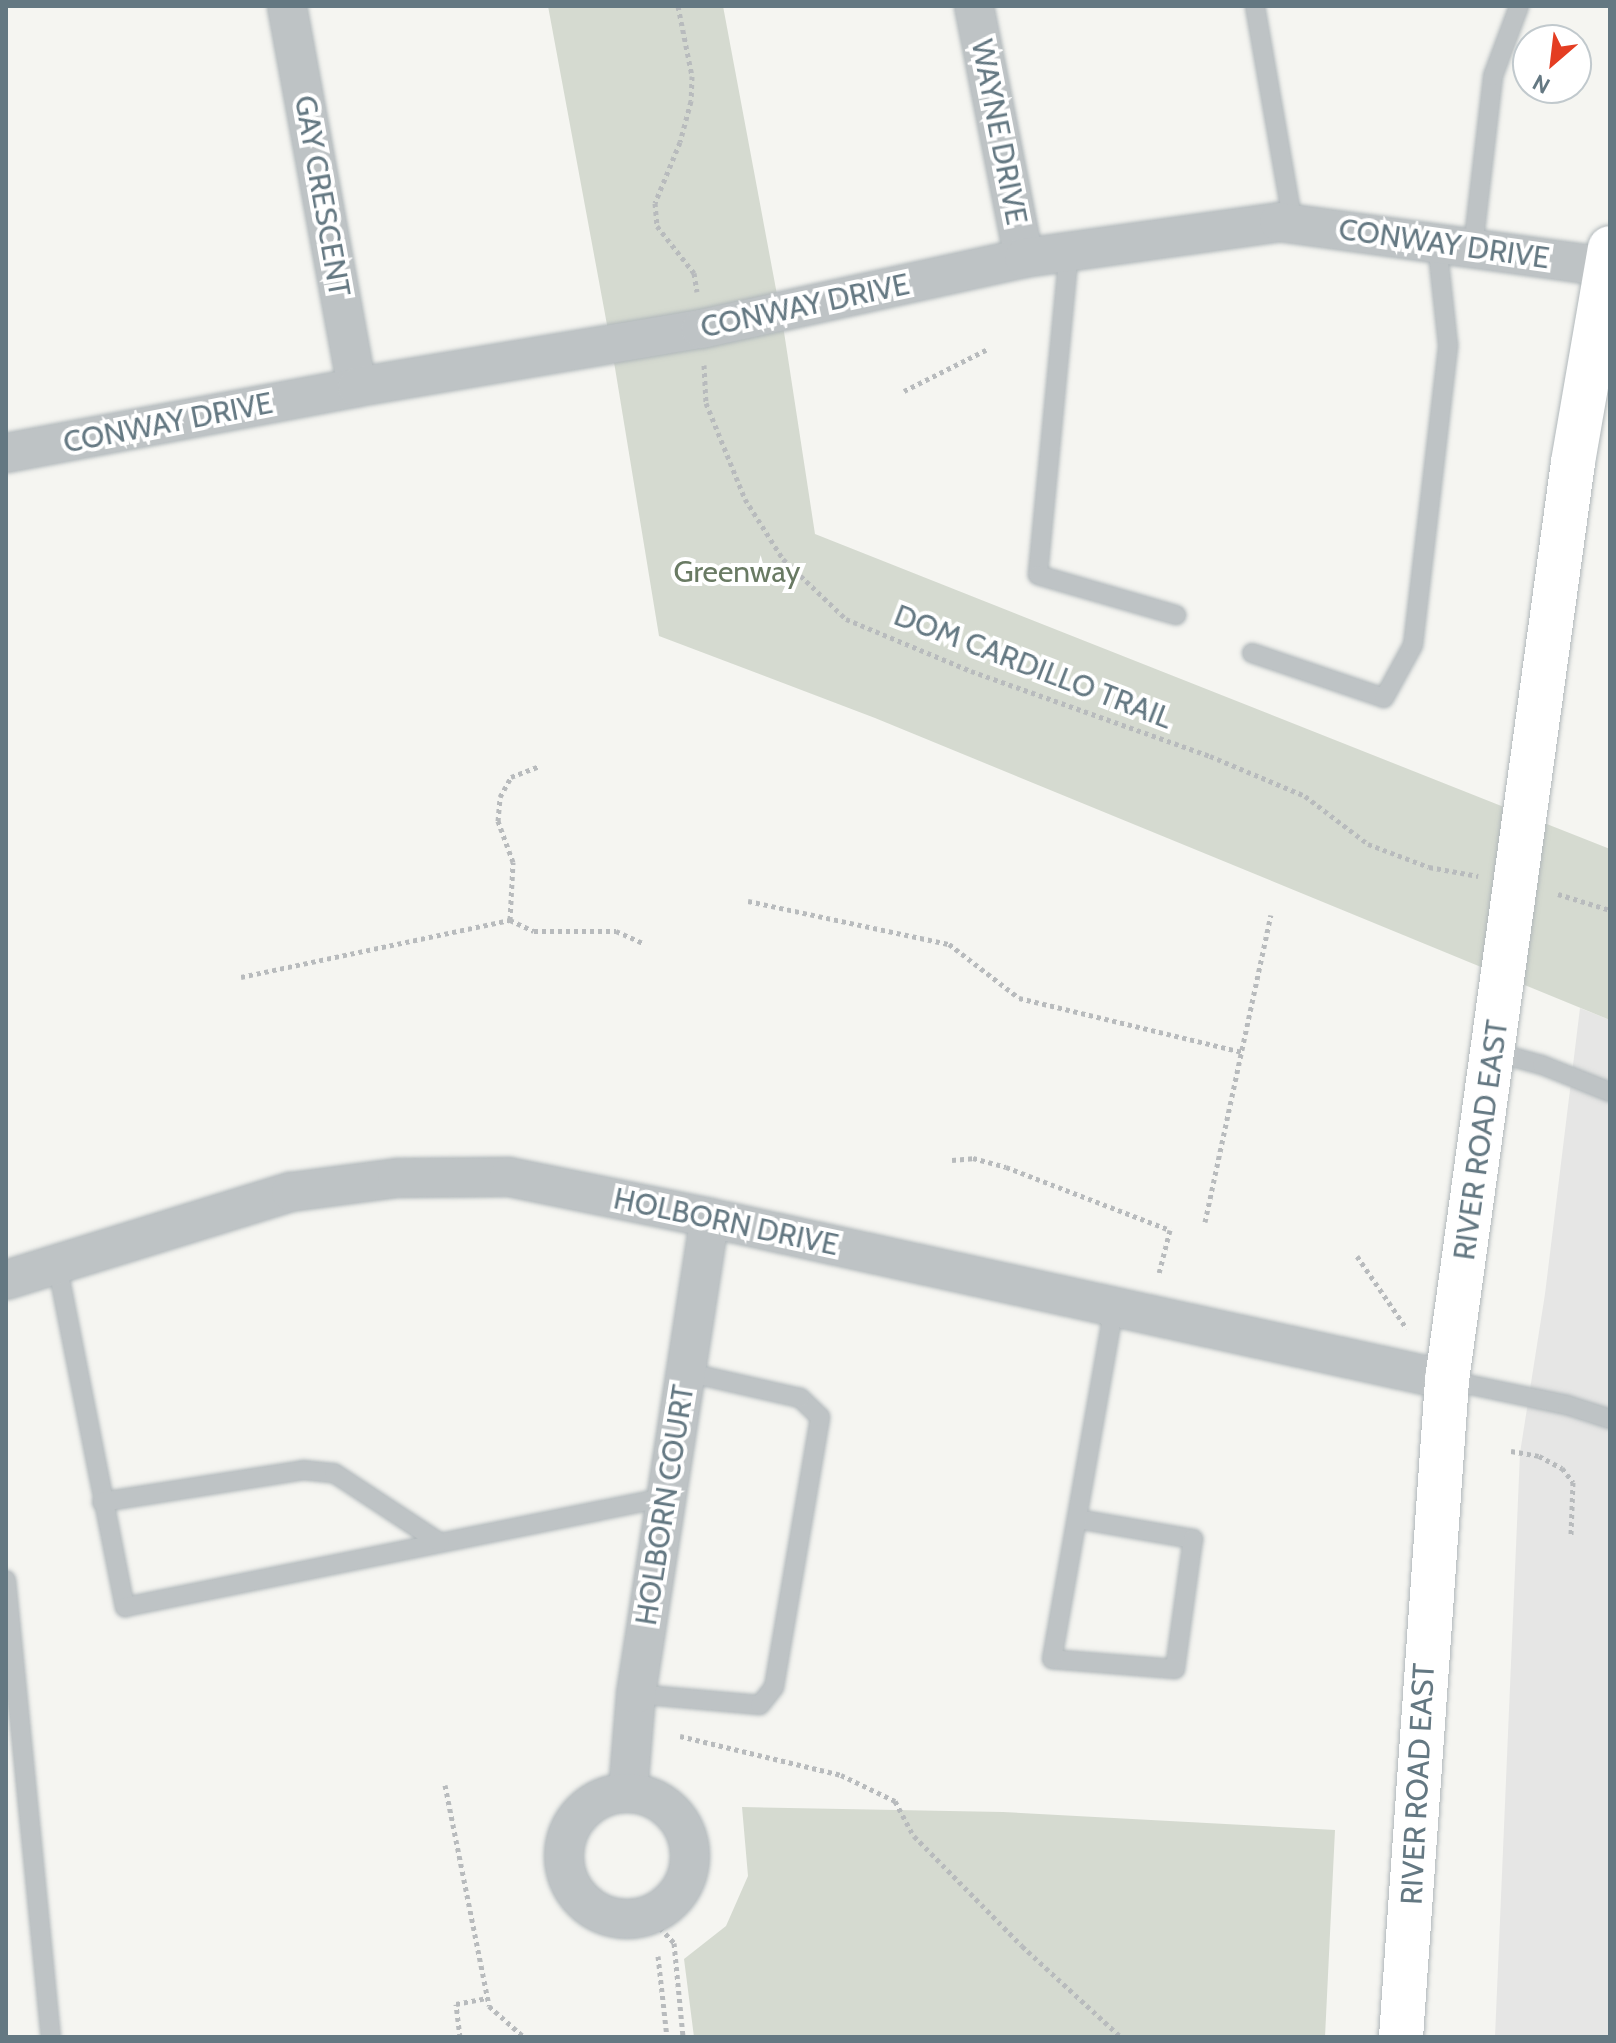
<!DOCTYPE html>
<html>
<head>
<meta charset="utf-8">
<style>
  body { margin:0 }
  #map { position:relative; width:1616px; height:2043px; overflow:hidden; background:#f5f5f1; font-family:Cabin,sans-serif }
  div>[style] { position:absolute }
  .built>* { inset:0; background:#e6e6e5 }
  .green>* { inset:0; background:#d5dad0 }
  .path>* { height:5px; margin-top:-2.5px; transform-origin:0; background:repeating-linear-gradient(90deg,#b8bbbd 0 4px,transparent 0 8px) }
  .roads { filter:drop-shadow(0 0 2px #b0b7ba) drop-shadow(0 0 2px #b0b7ba) }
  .lane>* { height:18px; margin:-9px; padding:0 9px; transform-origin:9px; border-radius:9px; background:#bec3c5 }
  .street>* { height:38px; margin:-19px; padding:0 19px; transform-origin:19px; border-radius:19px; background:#bec3c5 }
  .street>.ring { margin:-19px; padding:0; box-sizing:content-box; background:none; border:38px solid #bec3c5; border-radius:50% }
  .secondary>* { height:44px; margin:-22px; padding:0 22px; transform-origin:22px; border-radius:22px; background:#fff }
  span { translate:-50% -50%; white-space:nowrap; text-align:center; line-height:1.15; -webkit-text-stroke:8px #fff; paint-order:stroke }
  .street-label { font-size:30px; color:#647882 }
  .park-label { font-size:30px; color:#697a63 }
  .frame { position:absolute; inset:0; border:8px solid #647882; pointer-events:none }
  .north { position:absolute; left:1512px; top:24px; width:80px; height:80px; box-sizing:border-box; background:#fff; border:2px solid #c1c9cd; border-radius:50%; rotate:208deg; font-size:22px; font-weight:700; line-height:32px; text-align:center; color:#647882 }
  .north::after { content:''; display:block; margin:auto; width:28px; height:36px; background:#e43d22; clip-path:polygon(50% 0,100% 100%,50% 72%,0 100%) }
</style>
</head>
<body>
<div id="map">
  <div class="built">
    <div style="clip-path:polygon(1580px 1008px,1610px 1020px,1610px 2037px,1495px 2037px,1520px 1453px,1545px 1294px)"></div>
  </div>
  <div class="green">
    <div style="clip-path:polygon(548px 6px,723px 6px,784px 332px,815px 534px,1610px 849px,1610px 1020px,875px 718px,659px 636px,615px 368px)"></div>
    <div style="clip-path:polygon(742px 1807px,1003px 1812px,1335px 1830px,1325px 2037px,694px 2037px,684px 1959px,726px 1926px,748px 1876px)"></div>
  </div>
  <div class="path">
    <div style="left:678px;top:6px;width:71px;rotate:78.7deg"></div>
    <div style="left:692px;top:76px;width:25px;rotate:92deg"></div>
    <div style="left:691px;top:101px;width:42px;rotate:105deg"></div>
    <div style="left:680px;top:142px;width:66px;rotate:112.3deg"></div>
    <div style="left:655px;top:203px;width:23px;rotate:85deg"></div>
    <div style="left:657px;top:226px;width:60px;rotate:51.8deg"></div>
    <div style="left:694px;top:273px;width:19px;rotate:81deg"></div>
    <div style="left:704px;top:365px;width:38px;rotate:87deg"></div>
    <div style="left:706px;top:403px;width:104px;rotate:67.9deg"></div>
    <div style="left:745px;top:499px;width:71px;rotate:57.7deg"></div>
    <div style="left:783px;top:559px;width:87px;rotate:43.6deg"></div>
    <div style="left:846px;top:619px;width:135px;rotate:22.6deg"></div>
    <div style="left:971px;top:671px;width:254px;rotate:19.6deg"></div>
    <div style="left:1210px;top:756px;width:103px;rotate:22.8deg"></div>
    <div style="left:1305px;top:796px;width:79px;rotate:37.3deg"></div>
    <div style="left:1368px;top:844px;width:65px;rotate:20.7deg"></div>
    <div style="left:1429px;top:867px;width:50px;rotate:10.4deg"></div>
    <div style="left:904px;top:391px;width:92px;rotate:-26.6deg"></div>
    <div style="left:1558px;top:894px;width:54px;rotate:17.1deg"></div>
    <div style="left:748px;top:901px;width:206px;rotate:12.1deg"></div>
    <div style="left:949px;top:944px;width:88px;rotate:37.6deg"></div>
    <div style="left:1019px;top:998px;width:229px;rotate:13.6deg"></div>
    <div style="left:510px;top:920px;width:58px;rotate:-87deg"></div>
    <div style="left:513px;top:862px;width:44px;rotate:-110.1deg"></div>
    <div style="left:498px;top:821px;width:24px;rotate:-85deg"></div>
    <div style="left:500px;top:797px;width:23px;rotate:-61deg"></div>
    <div style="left:511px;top:777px;width:31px;rotate:-21deg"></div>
    <div style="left:241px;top:977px;width:275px;rotate:-12deg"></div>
    <div style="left:510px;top:920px;width:26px;rotate:25deg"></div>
    <div style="left:534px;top:931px;width:82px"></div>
    <div style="left:616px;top:931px;width:30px;rotate:24deg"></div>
    <div style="left:952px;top:1160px;width:21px;rotate:-5deg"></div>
    <div style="left:973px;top:1158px;width:34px;rotate:15deg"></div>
    <div style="left:1006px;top:1167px;width:176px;rotate:21deg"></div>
    <div style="left:1170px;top:1230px;width:44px;rotate:104.3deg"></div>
    <div style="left:1205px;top:1222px;width:314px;rotate:-77.9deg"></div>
    <div style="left:1357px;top:1256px;width:88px;rotate:55.6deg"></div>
    <div style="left:1511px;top:1451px;width:28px;rotate:10deg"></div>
    <div style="left:1539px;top:1456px;width:26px;rotate:28deg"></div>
    <div style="left:1562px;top:1468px;width:18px;rotate:52deg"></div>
    <div style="left:1573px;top:1482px;width:53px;rotate:92.2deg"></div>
    <div style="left:680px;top:1736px;width:166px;rotate:13.6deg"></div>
    <div style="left:841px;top:1775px;width:60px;rotate:25.7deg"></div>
    <div style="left:895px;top:1801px;width:40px;rotate:62deg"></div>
    <div style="left:914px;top:1836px;width:154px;rotate:45.5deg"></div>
    <div style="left:1022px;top:1946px;width:134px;rotate:42.6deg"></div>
    <div style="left:445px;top:1785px;width:225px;rotate:78.7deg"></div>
    <div style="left:489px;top:2006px;width:47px;rotate:41.5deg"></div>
    <div style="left:649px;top:1916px;width:37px;rotate:47deg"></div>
    <div style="left:674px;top:1943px;width:94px;rotate:84.5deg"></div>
    <div style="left:658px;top:1956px;width:81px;rotate:83.7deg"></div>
    <div style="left:460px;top:2037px;width:33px;rotate:-97deg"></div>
    <div style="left:456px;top:2004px;width:32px;rotate:-11deg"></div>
  </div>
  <div class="roads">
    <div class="lane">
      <div style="left:1255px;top:6px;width:221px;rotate:80.1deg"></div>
      <div style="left:1473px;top:247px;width:172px;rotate:-83.3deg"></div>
      <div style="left:1493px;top:76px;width:75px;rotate:-69.6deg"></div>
      <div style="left:1069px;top:251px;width:325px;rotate:95.5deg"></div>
      <div style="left:1038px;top:575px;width:144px;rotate:16.2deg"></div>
      <div style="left:1252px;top:653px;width:139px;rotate:18.8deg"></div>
      <div style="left:1384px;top:698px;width:60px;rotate:-61.3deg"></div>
      <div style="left:1413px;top:645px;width:302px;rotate:-83.3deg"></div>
      <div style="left:1448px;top:345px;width:103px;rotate:-96.2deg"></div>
      <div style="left:1494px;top:1052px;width:50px;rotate:15.2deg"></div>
      <div style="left:1542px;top:1065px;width:73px;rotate:21.7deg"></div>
      <div style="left:57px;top:1264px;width:350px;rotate:78.8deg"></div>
      <div style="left:125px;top:1607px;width:553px;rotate:-11.47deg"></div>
      <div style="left:1447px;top:1380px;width:123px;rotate:11.8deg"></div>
      <div style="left:1567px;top:1405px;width:45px;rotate:18deg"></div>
      <div style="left:102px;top:1502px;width:204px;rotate:-9deg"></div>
      <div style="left:303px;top:1470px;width:31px;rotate:6deg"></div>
      <div style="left:334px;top:1473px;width:126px;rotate:33.3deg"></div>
      <div style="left:1077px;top:1519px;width:118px;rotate:9.8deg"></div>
      <div style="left:1193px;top:1539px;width:131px;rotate:97.9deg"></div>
      <div style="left:1175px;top:1669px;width:123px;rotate:-175.4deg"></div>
      <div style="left:1052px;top:1659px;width:357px;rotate:-80deg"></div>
      <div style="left:6px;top:1580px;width:459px;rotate:84.4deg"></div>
      <div style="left:636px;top:1694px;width:124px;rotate:5.1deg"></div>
      <div style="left:760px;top:1705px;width:23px;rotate:-52deg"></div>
      <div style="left:774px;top:1687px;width:274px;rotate:-80.3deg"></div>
      <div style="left:820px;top:1417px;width:28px;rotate:-136deg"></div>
      <div style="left:800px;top:1398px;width:117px;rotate:-167.2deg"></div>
    </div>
    <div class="street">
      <div style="left:287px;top:6px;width:387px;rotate:79.6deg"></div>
      <div style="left:974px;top:6px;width:257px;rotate:78.8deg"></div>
      <div style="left:6px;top:453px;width:357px;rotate:-10.6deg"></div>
      <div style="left:357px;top:387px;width:349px;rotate:-9.6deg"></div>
      <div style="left:701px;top:329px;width:331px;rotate:-12.4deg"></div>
      <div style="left:1024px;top:258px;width:258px;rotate:-8deg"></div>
      <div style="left:1279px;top:222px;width:332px;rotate:7.8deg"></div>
      <div style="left:6px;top:1280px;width:298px;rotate:-17.2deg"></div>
      <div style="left:291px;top:1192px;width:107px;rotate:-7.5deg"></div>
      <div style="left:397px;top:1178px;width:112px;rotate:-0.5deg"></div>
      <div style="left:509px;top:1177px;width:205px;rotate:11.5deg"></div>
      <div style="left:710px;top:1218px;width:755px;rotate:12.4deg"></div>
      <div style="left:628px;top:1792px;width:98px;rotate:-85.3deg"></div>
      <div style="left:636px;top:1694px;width:482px;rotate:-81.2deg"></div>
      <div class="ring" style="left:564px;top:1793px;width:88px;height:88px"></div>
    </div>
    <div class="secondary">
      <div style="left:1401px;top:2037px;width:659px;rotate:-85.99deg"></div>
      <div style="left:1447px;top:1380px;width:927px;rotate:-82.18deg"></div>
      <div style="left:1573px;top:462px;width:217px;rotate:-80.2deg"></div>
    </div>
  </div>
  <div class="street-label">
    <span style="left:999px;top:132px;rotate:79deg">WAYNE DRIVE</span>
    <span style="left:322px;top:196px;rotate:80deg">GAY CRESCENT</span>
    <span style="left:1444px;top:244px;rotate:8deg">CONWAY DRIVE</span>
    <span style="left:805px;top:306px;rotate:-12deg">CONWAY DRIVE</span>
    <span style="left:168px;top:423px;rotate:-11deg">CONWAY DRIVE</span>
    <span style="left:1033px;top:667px;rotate:21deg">DOM CARDILLO TRAIL</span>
    <span style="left:1481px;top:1140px;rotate:-82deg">RIVER ROAD EAST</span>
    <span style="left:726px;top:1222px;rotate:12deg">HOLBORN DRIVE</span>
    <span style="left:665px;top:1505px;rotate:-81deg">HOLBORN COURT</span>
    <span style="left:1418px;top:1784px;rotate:-87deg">RIVER ROAD EAST</span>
  </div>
  <div class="park-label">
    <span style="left:737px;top:572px">Greenway</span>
  </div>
  <div class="frame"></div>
  <div class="north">N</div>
</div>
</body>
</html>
